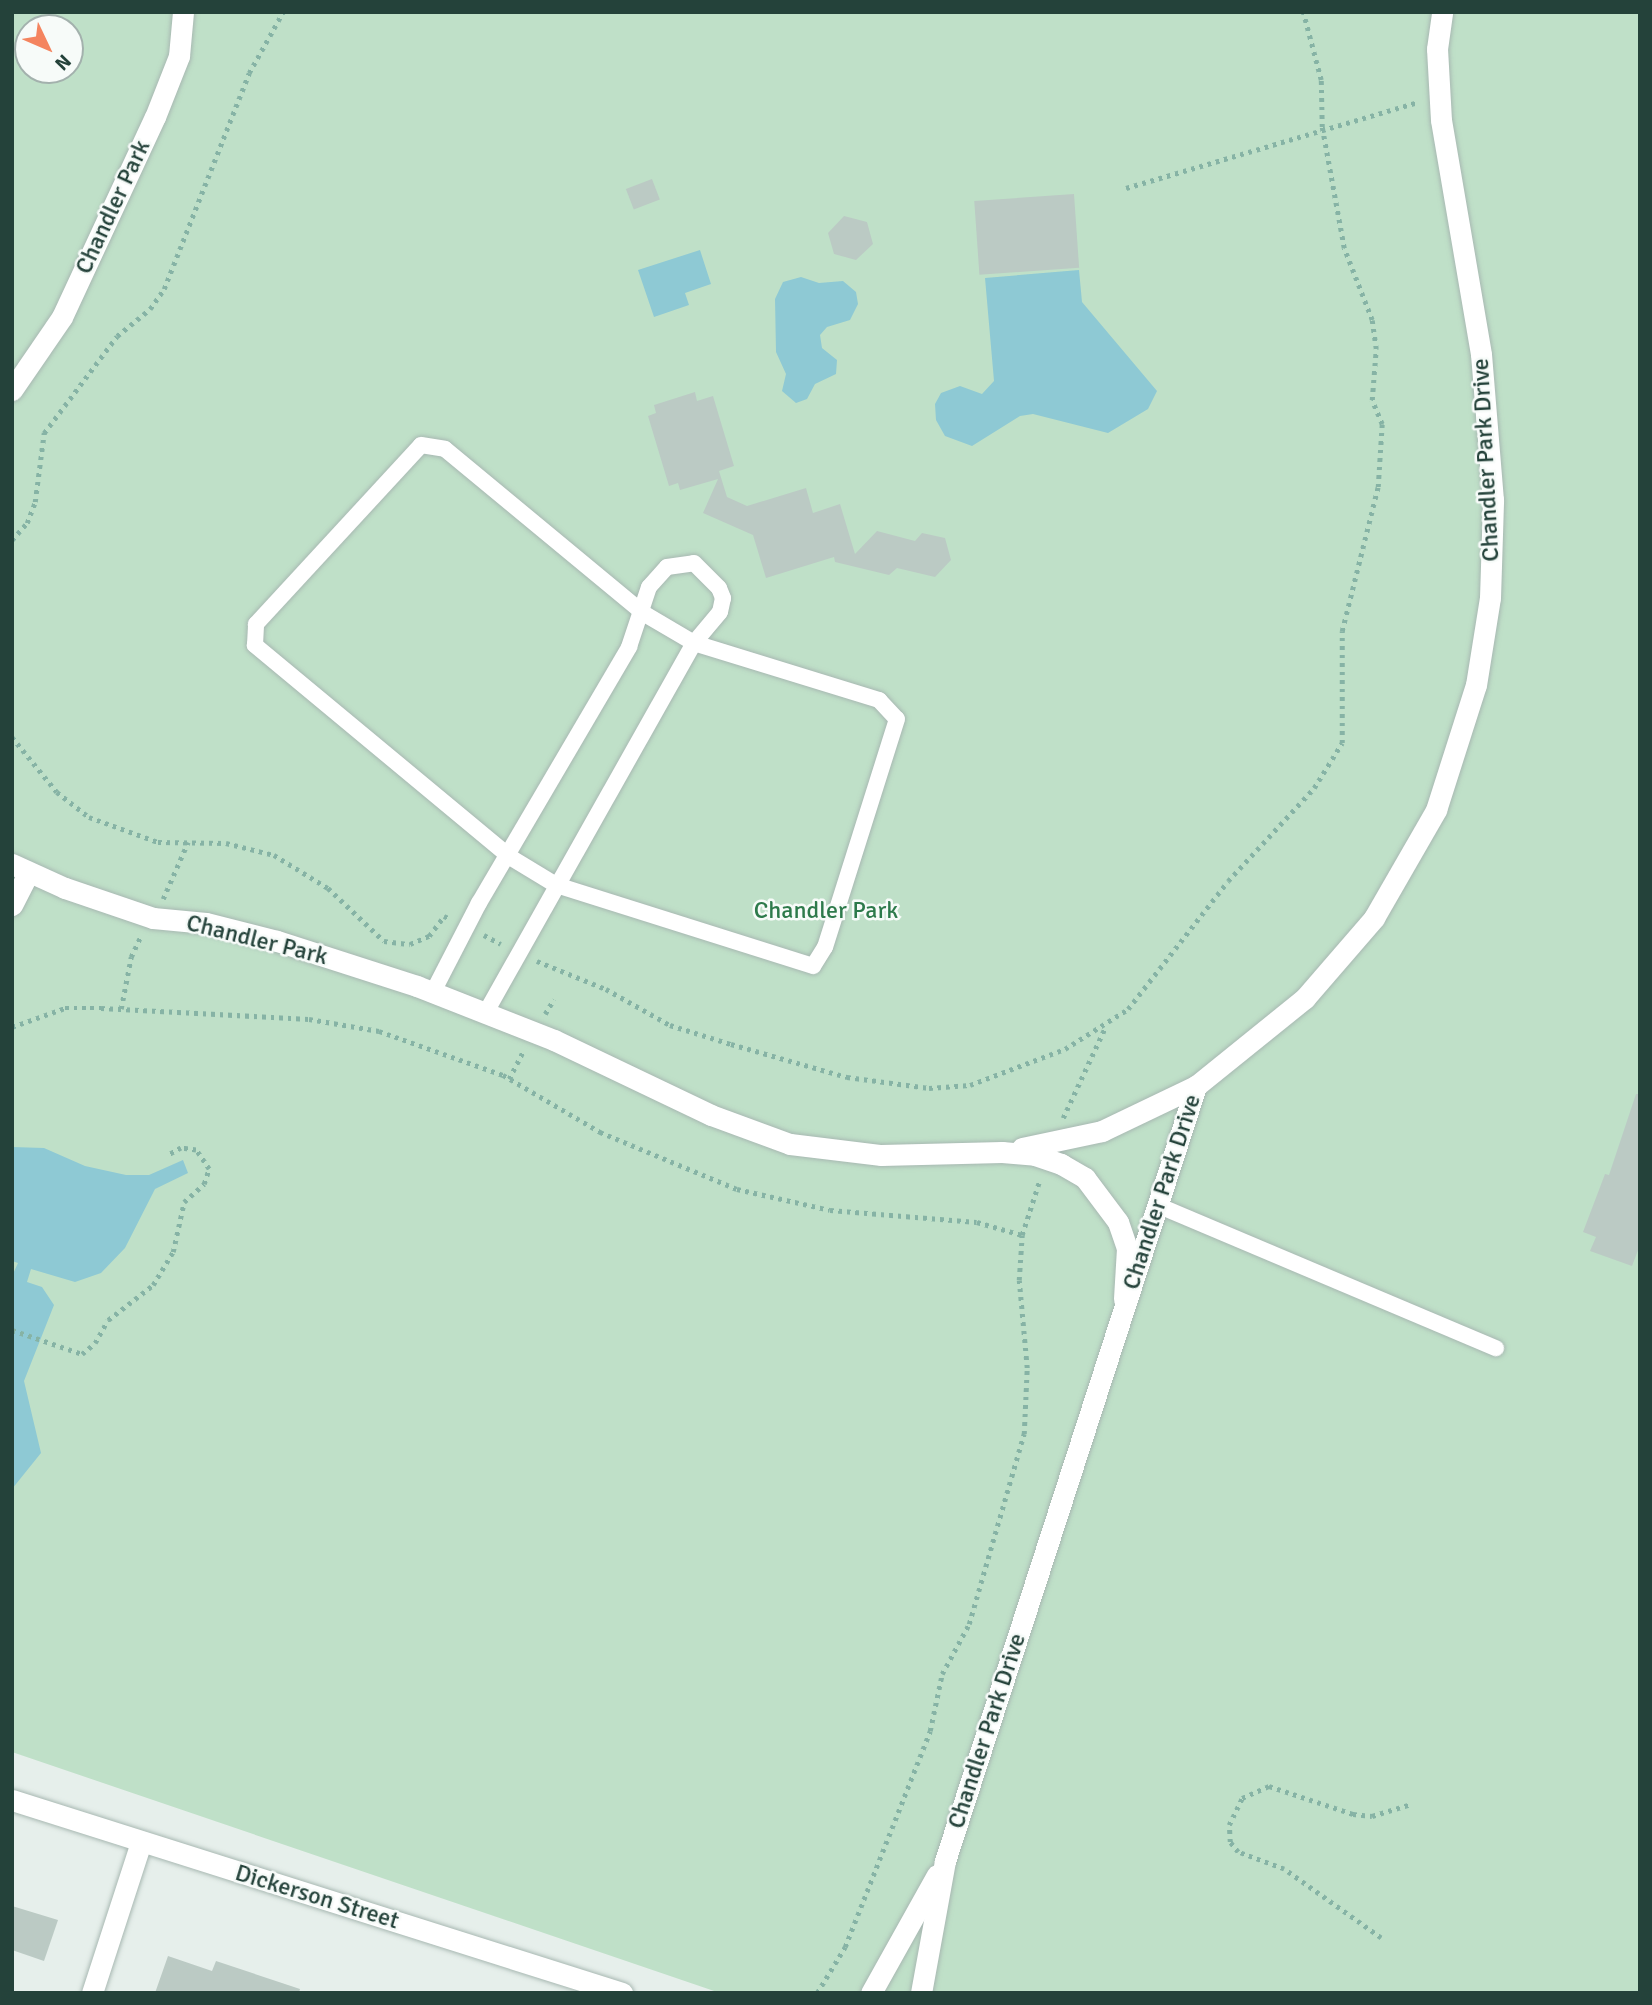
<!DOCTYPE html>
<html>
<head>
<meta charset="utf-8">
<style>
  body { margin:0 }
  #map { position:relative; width:1652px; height:2005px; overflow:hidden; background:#e6efeb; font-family:Signika,sans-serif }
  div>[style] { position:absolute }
  .green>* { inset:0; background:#bfe0c8 }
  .water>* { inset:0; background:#8ec9d4 }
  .building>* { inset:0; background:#bbcac4; transform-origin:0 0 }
  .path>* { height:4.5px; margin-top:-2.25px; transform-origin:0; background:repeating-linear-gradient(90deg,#86b3a5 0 3.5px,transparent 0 8.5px) }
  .roads { filter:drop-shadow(0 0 2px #a8b8b2) drop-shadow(0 0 2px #a8b8b2) }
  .lane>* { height:16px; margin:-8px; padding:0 8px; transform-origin:8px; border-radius:8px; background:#fff }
  .street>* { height:21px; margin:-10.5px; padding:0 10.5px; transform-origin:10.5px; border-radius:10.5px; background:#fff }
  .secondary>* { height:21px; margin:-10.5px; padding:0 10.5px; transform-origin:10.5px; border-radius:10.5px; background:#fff }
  span { translate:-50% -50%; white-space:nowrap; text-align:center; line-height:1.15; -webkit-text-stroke:5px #f7fbf9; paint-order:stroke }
  .street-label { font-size:24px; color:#24423a }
  .park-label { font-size:24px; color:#2d7a4b }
  .frame { position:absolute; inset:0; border:14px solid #24423a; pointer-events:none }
  .north { position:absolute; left:14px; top:14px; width:70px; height:70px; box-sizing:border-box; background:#f7fbf9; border:2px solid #a3b1ad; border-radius:50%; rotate:134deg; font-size:19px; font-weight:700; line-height:28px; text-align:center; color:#24423a }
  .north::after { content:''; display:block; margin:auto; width:24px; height:32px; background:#f4845f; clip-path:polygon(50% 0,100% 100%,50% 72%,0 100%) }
</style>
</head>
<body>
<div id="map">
  <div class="green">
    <div style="clip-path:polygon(evenodd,12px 12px,1640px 12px,1640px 1993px,720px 1993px,12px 1752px,12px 12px,28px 28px,70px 28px,70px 70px,28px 70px,28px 28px)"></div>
  </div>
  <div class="water">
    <div style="clip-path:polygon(700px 250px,711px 284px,685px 293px,689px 305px,654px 317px,638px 270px)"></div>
    <div style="clip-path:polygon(1079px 270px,1082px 302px,1157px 391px,1148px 409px,1108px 433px,1033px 414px,1020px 416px,972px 446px,945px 436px,936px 420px,935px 404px,941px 393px,960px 386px,982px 394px,994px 381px,985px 278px)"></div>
    <div style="clip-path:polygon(801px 277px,819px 283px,843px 281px,856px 292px,858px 304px,850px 320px,827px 327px,820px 335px,822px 348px,837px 360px,836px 374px,815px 384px,807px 399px,796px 403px,782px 391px,786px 374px,776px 352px,775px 299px,783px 282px)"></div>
    <div style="clip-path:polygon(12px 1147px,44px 1148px,85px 1166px,126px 1175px,149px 1175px,183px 1160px,188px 1173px,155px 1189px,125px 1248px,101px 1273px,75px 1282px,31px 1269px,27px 1282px,42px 1287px,54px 1305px,24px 1381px,41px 1453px,12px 1489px,12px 1276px,18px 1263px,12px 1261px)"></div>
  </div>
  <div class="building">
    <div style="left:652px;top:179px;width:22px;height:28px;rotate:69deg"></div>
    <div style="left:1074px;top:194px;width:74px;height:100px;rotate:86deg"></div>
    <div style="clip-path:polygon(844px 216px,867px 222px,873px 244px,856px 260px,834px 254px,828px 233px)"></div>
    <div style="clip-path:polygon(695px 392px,697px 401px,713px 396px,734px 466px,719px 471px,727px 497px,747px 506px,806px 488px,813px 513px,840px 504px,855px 554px,877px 531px,915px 541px,922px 533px,945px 538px,951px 560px,935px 577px,897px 568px,889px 575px,835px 562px,834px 557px,766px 578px,753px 535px,703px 513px,718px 479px,680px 490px,678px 483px,669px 486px,648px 416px,656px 413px,654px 405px)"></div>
    <div style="clip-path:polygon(1636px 1094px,1640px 1094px,1640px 1245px,1632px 1266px,1590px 1251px,1596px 1237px,1583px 1232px,1605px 1174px,1609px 1175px)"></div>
    <div style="clip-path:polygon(12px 1906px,58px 1920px,44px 1961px,12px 1950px)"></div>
    <div style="clip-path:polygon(168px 1956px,212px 1971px,216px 1961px,300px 1989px,299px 1993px,155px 1993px)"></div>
  </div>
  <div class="path">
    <div style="left:1126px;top:188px;width:305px;rotate:-16.4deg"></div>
    <div style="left:12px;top:540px;width:23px;rotate:-49deg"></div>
    <div style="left:27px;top:523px;width:22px;rotate:-69deg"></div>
    <div style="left:35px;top:502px;width:70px;rotate:-82.6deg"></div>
    <div style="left:44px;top:433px;width:121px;rotate:-53deg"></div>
    <div style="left:117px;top:336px;width:43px;rotate:-39.3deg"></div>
    <div style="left:150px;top:309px;width:24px;rotate:-55deg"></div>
    <div style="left:164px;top:289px;width:232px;rotate:-68.5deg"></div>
    <div style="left:249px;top:73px;width:70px;rotate:-60.9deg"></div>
    <div style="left:12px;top:737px;width:71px;rotate:50.7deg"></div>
    <div style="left:57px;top:792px;width:41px;rotate:38deg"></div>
    <div style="left:89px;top:817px;width:73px;rotate:19.9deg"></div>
    <div style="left:158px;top:842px;width:68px;rotate:0.8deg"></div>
    <div style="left:226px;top:843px;width:49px;rotate:14deg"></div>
    <div style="left:274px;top:855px;width:63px;rotate:31.4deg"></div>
    <div style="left:328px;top:888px;width:77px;rotate:43.4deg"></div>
    <div style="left:384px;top:941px;width:26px;rotate:7deg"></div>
    <div style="left:410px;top:944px;width:21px;rotate:-23deg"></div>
    <div style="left:429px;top:936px;width:25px;rotate:-53deg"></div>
    <div style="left:444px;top:916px;width:8px;rotate:23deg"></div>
    <div style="left:163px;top:899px;width:62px;rotate:-66.3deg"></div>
    <div style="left:484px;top:935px;width:19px;rotate:28deg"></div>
    <div style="left:537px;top:961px;width:74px;rotate:22.1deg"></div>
    <div style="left:606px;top:989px;width:73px;rotate:29.4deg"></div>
    <div style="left:670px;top:1025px;width:64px;rotate:17.3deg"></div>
    <div style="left:731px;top:1044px;width:121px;rotate:15.9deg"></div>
    <div style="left:847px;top:1077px;width:83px;rotate:7.6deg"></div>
    <div style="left:929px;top:1088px;width:41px;rotate:-4.2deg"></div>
    <div style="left:970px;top:1085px;width:102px;rotate:-20.8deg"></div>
    <div style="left:1065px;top:1049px;width:75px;rotate:-32.4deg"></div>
    <div style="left:1128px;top:1009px;width:162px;rotate:-52deg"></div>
    <div style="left:1228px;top:881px;width:127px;rotate:-47.2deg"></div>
    <div style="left:1314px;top:788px;width:53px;rotate:-58.1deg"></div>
    <div style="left:1342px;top:743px;width:112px;rotate:-90deg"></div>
    <div style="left:1342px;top:631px;width:148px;rotate:-76deg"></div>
    <div style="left:1378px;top:487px;width:63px;rotate:-86.4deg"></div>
    <div style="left:1382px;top:424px;width:26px;rotate:-113deg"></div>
    <div style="left:1372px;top:400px;width:51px;rotate:-85.5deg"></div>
    <div style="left:1376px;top:349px;width:29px;rotate:-98deg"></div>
    <div style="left:1372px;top:320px;width:77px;rotate:-111.3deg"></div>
    <div style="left:1344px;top:248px;width:123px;rotate:-100.3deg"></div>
    <div style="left:1322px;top:127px;width:47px;rotate:-91.2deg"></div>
    <div style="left:1321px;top:80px;width:70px;rotate:-104.8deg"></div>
    <div style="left:121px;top:1009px;width:53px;rotate:-79.1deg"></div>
    <div style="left:131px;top:957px;width:23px;rotate:-65deg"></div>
    <div style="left:545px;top:1014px;width:17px;rotate:-59deg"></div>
    <div style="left:12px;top:1027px;width:56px;rotate:-19.7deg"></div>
    <div style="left:65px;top:1008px;width:36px"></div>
    <div style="left:101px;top:1008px;width:208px;rotate:3deg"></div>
    <div style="left:309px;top:1019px;width:71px;rotate:9.7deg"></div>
    <div style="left:379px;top:1031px;width:132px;rotate:19.5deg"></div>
    <div style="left:503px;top:1075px;width:113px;rotate:30.4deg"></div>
    <div style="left:600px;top:1132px;width:148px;rotate:22.6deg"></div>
    <div style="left:737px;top:1189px;width:95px;rotate:12.7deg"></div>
    <div style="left:830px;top:1210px;width:147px;rotate:4.7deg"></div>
    <div style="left:977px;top:1222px;width:47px;rotate:16.1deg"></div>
    <div style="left:509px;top:1079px;width:30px;rotate:-63deg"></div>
    <div style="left:1063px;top:1118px;width:99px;rotate:-65deg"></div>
    <div style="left:12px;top:1330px;width:74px;rotate:18.9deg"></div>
    <div style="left:82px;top:1354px;width:17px;rotate:-40deg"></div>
    <div style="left:95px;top:1343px;width:26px;rotate:-61deg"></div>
    <div style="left:108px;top:1320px;width:57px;rotate:-37.9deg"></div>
    <div style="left:153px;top:1285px;width:39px;rotate:-59deg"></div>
    <div style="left:173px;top:1252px;width:51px;rotate:-77.6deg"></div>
    <div style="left:184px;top:1202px;width:27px;rotate:-42deg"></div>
    <div style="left:204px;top:1184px;width:16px;rotate:-72deg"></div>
    <div style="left:209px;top:1169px;width:23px;rotate:-124deg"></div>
    <div style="left:196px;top:1150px;width:15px;rotate:-172deg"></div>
    <div style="left:181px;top:1148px;width:13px;rotate:151deg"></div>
    <div style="left:1381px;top:1938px;width:119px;rotate:-144.6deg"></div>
    <div style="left:1284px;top:1869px;width:49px;rotate:-159.7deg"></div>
    <div style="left:1238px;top:1852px;width:13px;rotate:-129deg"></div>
    <div style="left:1230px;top:1842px;width:17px;rotate:-93deg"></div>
    <div style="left:1229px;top:1825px;width:30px;rotate:-64deg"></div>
    <div style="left:1242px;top:1798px;width:30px;rotate:-24deg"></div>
    <div style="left:1269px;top:1786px;width:89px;rotate:18.4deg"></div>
    <div style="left:1353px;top:1814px;width:19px;rotate:6deg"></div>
    <div style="left:1372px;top:1816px;width:38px;rotate:-17deg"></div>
    <div style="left:817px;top:1993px;width:54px;rotate:-58.7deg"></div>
    <div style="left:845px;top:1947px;width:232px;rotate:-68.5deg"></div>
    <div style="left:930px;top:1731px;width:58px;rotate:-78.1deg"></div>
    <div style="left:942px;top:1674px;width:57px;rotate:-61.6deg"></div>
    <div style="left:969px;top:1624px;width:198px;rotate:-73.9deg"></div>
    <div style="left:1024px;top:1434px;width:66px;rotate:-87.4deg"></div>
    <div style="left:1027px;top:1368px;width:88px;rotate:-95.2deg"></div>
    <div style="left:1019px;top:1280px;width:45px;rotate:-86.2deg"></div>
    <div style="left:1022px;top:1235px;width:59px;rotate:-72.2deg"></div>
  </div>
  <div class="roads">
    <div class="lane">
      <div style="left:421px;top:445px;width:24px;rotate:9deg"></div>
      <div style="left:445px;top:449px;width:257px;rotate:39.6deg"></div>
      <div style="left:643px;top:613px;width:59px;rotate:30.5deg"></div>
      <div style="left:694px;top:643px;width:194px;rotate:17.1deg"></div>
      <div style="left:879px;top:700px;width:26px;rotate:47deg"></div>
      <div style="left:897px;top:719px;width:239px;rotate:107.5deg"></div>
      <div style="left:825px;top:947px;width:22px;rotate:122deg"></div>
      <div style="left:813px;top:966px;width:269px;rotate:-162.5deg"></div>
      <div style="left:556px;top:885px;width:54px;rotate:-148.7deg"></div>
      <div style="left:510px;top:857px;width:332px;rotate:-140.3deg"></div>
      <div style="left:255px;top:645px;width:21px;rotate:-87deg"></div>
      <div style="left:256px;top:624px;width:243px;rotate:-47.3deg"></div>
      <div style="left:433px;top:992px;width:100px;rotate:-62.7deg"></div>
      <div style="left:479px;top:903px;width:297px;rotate:-59.6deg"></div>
      <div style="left:629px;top:647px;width:63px;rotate:-71.6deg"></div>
      <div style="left:649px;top:587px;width:27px;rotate:-48deg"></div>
      <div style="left:667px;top:567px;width:27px;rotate:-8deg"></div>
      <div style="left:694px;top:563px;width:35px;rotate:45deg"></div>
      <div style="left:719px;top:588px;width:11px;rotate:68deg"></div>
      <div style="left:723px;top:598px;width:14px;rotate:102deg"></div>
      <div style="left:720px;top:612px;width:40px;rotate:130deg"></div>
      <div style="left:694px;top:643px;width:424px;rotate:119.4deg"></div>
      <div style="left:1157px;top:1205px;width:368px;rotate:22.9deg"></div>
    </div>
    <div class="street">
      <div style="left:12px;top:390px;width:88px;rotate:-55.6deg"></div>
      <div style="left:62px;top:317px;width:221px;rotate:-65.1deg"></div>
      <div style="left:155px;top:117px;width:66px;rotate:-68.5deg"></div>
      <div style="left:179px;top:56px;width:44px;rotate:-84.8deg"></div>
      <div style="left:12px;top:864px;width:58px;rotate:24.4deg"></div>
      <div style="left:65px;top:888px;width:93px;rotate:18.8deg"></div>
      <div style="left:153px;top:918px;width:53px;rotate:5.4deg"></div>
      <div style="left:206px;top:923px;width:73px;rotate:14.2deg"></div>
      <div style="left:277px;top:941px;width:147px;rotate:17.8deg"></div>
      <div style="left:417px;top:986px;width:147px;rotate:21.5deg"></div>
      <div style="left:554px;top:1040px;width:174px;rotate:25.5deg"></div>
      <div style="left:711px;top:1115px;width:84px;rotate:20.2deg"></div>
      <div style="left:790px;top:1144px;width:92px;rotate:6.9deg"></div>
      <div style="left:881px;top:1155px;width:121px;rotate:-1.4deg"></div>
      <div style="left:1002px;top:1152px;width:33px;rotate:5deg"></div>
      <div style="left:1035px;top:1155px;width:28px;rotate:19deg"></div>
      <div style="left:1061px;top:1164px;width:28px;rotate:30deg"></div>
      <div style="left:1085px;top:1178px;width:55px;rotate:53.1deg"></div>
      <div style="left:1118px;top:1222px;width:28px;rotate:71deg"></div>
      <div style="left:1127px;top:1248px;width:51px;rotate:93.4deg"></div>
      <div style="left:12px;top:905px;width:36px;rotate:-63deg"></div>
      <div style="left:1022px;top:1148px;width:82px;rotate:-12deg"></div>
      <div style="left:1102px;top:1131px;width:104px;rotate:-25.6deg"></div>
      <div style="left:92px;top:1993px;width:159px;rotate:-72deg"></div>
    </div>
    <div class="secondary">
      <div style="left:12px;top:1800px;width:640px;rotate:17.56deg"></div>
      <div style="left:871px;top:1993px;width:135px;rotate:-60.8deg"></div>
      <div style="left:921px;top:1993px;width:134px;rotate:-79.7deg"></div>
      <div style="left:945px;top:1861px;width:815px;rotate:-72.05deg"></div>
      <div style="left:1196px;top:1086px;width:140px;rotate:-38.9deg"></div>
      <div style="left:1305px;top:998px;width:106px;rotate:-49.2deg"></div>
      <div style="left:1374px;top:918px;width:125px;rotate:-60.1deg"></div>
      <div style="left:1436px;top:810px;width:131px;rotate:-72.3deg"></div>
      <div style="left:1476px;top:685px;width:88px;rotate:-80.9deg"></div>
      <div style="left:1490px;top:598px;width:98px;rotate:-88.2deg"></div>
      <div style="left:1493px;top:500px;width:146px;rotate:-94.7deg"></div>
      <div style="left:1481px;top:354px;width:237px;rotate:-99.7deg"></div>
      <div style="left:1441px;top:120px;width:71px;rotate:-93.2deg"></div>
      <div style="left:1437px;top:49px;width:37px;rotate:-82deg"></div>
    </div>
  </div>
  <div class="street-label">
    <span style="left:113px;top:207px;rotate:-65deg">Chandler Park</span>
    <span style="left:1486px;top:460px;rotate:-93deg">Chandler Park Drive</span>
    <span style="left:257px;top:940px;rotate:14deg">Chandler Park</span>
    <span style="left:1162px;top:1192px;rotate:-72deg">Chandler Park Drive</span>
    <span style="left:987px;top:1731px;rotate:-72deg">Chandler Park Drive</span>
    <span style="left:317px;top:1897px;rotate:17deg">Dickerson Street</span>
  </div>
  <div class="park-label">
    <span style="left:826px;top:911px">Chandler Park</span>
  </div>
  <div class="frame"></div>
  <div class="north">N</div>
</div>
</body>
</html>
